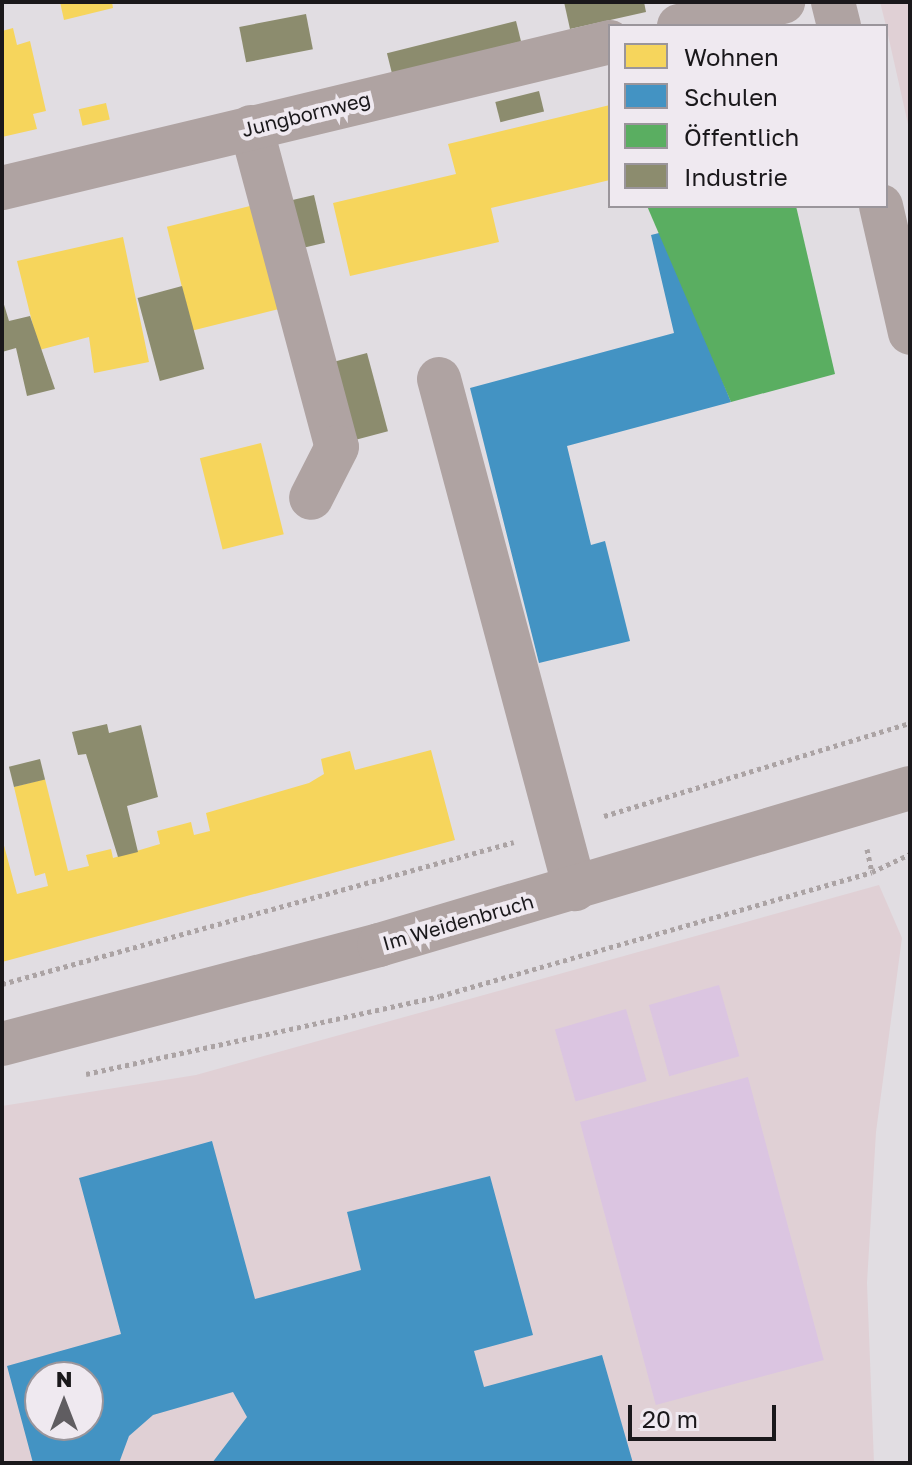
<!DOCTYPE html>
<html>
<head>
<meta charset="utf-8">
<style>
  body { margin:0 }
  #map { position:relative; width:912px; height:1465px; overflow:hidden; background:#e1dde2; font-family:"Golos Text",sans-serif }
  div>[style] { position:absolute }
  .education>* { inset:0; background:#e0d0d5 }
  .green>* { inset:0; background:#dbc5e1; transform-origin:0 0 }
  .homes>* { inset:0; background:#f6d55c; transform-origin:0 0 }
  .schools>* { inset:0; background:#4393c3 }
  .public>* { inset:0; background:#5aae61 }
  .industry>* { inset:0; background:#8c8c6e; transform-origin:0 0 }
  .path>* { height:5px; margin-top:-2.5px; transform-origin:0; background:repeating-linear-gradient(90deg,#aba3a4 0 4px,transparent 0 8px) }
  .minor>* { height:44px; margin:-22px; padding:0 22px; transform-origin:22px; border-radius:22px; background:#afa3a2 }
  span { translate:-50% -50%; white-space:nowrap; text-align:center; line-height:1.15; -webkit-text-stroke:8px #efe9f0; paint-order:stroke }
  .street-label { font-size:20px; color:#1a181b }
  .frame { position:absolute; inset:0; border:4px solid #1a181b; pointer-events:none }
  .legend { position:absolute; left:608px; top:24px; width:280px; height:184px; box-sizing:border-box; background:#efe9f0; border:2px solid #9a959b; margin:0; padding:10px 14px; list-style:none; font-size:24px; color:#1a181b }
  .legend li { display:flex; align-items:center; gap:16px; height:40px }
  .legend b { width:40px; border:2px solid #9a959b }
  .north { position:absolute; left:24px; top:1361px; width:80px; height:80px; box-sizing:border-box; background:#efe9f0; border:2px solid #9a959b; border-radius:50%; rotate:0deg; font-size:22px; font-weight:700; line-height:32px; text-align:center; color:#1a181b }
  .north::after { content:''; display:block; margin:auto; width:28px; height:36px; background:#605d61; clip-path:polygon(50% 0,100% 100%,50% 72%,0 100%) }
  .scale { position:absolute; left:628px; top:1405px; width:148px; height:36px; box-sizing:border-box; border:4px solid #1a181b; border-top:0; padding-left:10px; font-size:24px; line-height:28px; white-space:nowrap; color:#1a181b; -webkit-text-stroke:6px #efe9f0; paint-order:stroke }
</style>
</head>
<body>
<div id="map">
  <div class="education">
    <div style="clip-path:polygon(880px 2px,910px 2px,910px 133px,886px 26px)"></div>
    <div style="clip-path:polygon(evenodd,879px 885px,902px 938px,876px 1132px,867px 1283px,874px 1463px,2px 1463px,2px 1106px,196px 1075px,879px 885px,40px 1377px,88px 1377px,88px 1425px,40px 1425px,40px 1377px)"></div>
  </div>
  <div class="green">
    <div style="left:719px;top:985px;width:74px;height:73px;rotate:74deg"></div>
    <div style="left:626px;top:1009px;width:75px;height:74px;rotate:74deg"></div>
    <div style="left:748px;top:1077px;width:293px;height:174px;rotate:75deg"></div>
  </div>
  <div class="homes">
    <div style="clip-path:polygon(60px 2px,112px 2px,113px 8px,64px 20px)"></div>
    <div style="clip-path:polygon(13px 28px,17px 45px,30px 41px,46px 111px,33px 114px,37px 129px,2px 137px,2px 31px)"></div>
    <div style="left:106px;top:103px;width:17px;height:28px;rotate:77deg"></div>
    <div style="clip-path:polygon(610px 105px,610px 180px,491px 208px,499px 242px,350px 276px,333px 203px,456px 174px,448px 144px)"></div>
    <div style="left:262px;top:203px;width:107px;height:98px;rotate:76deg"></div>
    <div style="clip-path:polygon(123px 237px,149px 362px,94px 373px,89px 337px,39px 350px,17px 261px)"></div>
    <div style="left:261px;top:443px;width:94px;height:63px;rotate:76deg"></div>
    <div style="clip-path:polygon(431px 750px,455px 840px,2px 962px,2px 838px,17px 894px,48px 886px,45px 873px,35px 876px,14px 787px,45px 779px,68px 871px,89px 866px,86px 855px,111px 849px,113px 858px,160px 844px,157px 831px,191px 822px,194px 835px,210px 831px,206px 813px,309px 783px,324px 774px,321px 759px,350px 751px,355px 770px)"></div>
  </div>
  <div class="schools">
    <div style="clip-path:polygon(663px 232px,731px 402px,567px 446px,591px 545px,605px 541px,630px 641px,539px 663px,470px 388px,674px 333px,651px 235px)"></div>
    <div style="clip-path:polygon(evenodd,212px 1141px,255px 1299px,361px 1270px,347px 1212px,490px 1176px,533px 1335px,474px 1351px,484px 1387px,602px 1355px,633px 1463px,212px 1463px,247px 1417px,233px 1392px,153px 1415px,129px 1436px,119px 1463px,33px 1463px,7px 1366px,121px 1334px,79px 1178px,212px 1141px,40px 1377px,88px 1377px,88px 1425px,40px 1425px,40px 1377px)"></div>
  </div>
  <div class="public">
    <div style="clip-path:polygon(647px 206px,796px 206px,835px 374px,731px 402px)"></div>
  </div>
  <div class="industry">
    <div style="clip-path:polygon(564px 2px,644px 2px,646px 12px,570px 29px)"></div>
    <div style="left:306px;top:14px;width:36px;height:68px;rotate:79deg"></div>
    <div style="left:516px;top:21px;width:21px;height:133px;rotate:76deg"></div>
    <div style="left:539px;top:91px;width:21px;height:45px;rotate:76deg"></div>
    <div style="left:314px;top:195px;width:49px;height:31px;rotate:77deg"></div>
    <div style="left:182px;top:286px;width:86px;height:46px;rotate:75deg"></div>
    <div style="clip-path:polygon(2px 298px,9px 321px,30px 316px,55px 389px,27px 396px,16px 348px,2px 352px)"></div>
    <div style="left:367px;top:353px;width:81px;height:40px;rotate:75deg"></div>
    <div style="clip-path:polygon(107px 724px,109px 733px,141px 725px,158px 797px,127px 806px,138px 852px,118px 857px,86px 754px,78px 755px,72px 732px)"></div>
    <div style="left:40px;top:759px;width:21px;height:32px;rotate:76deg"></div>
  </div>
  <div class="path">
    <div style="left:604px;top:816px;width:320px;rotate:-16.9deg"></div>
    <div style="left:867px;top:849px;width:24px;rotate:78deg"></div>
    <div style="left:2px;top:984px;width:531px;rotate:-15.5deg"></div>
    <div style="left:86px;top:1074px;width:362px;rotate:-12.4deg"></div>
    <div style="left:440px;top:996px;width:449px;rotate:-16deg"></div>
    <div style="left:872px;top:872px;width:42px;rotate:-25.3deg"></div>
  </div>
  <div class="minor">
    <div style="left:833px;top:2px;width:25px;rotate:76deg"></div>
    <div style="left:679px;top:26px;width:107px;rotate:-13deg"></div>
    <div style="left:251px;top:127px;width:331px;rotate:75deg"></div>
    <div style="left:337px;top:447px;width:57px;rotate:117deg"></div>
    <div style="left:2px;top:188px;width:625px;rotate:-13.5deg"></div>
    <div style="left:881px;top:206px;width:130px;rotate:77.1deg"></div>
    <div style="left:439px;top:379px;width:528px;rotate:75.07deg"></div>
    <div style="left:2px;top:1044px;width:390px;rotate:-14.7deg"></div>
    <div style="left:379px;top:945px;width:554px;rotate:-16.47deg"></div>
  </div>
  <div class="street-label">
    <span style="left:306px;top:114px;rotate:-14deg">Jungbornweg</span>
    <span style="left:458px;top:922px;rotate:-16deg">Im Weidenbruch</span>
  </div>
  <div class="frame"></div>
  <ul class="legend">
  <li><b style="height:22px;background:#f6d55c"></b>Wohnen</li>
  <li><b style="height:22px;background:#4393c3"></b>Schulen</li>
  <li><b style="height:22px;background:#5aae61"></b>Öffentlich</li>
  <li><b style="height:22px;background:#8c8c6e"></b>Industrie</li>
  </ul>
  <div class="north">N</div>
  <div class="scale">20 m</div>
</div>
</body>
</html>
